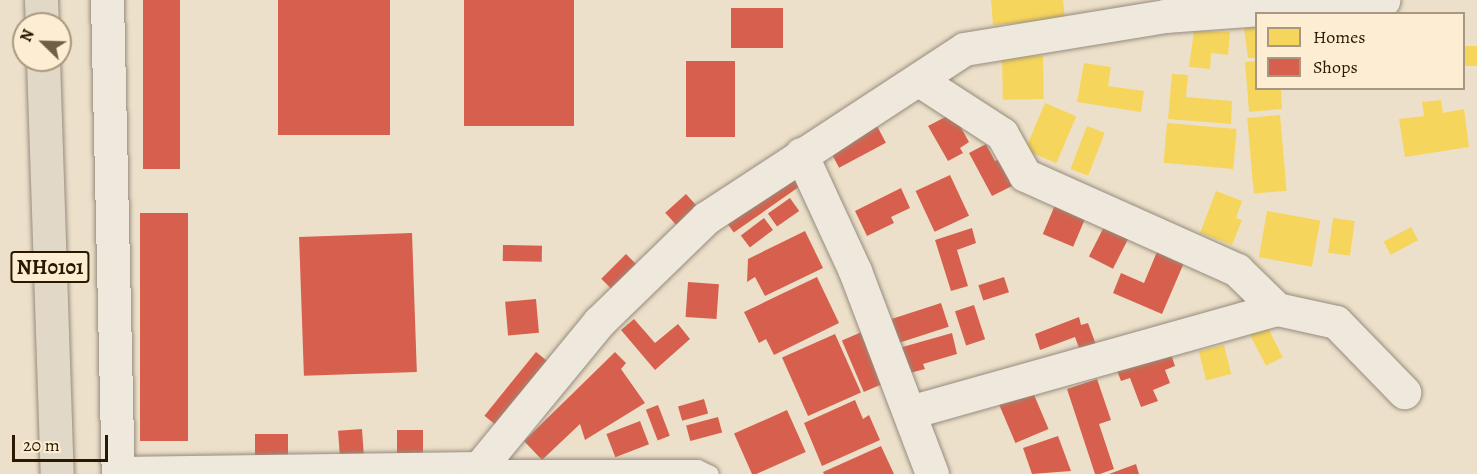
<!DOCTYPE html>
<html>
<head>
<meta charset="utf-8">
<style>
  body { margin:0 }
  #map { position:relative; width:1477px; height:474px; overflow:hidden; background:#ede0ca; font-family:Alegreya,serif }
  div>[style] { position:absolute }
  .homes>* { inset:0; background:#f6d55c; transform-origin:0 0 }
  .shops>* { inset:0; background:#d6604d; transform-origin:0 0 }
  .roads { filter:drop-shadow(0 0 2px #968c7d) drop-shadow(0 0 2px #968c7d) }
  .service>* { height:16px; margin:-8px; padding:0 8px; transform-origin:8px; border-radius:8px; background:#efe8dd }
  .minor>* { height:33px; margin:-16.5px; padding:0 16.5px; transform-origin:16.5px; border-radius:16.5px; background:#efe8dd }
  .tertiary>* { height:33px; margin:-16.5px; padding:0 16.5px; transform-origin:16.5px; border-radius:16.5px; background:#efe8dd }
  .trunk>* { height:33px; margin:-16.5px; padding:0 16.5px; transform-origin:16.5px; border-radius:16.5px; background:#e2d8c7 }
  span { translate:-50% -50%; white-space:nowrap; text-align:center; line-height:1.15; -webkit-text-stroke:6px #fcedd3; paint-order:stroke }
  .shield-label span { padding:2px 4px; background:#fcedd3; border:2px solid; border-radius:4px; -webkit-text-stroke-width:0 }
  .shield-label { font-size:21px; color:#2a1900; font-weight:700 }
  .legend { position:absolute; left:1255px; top:12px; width:210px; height:78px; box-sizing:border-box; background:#fcedd3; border:2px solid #a8987f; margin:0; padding:8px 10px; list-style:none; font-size:18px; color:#2a1900 }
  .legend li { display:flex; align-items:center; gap:12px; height:30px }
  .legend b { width:30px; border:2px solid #a8987f }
  .north { position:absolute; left:12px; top:12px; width:60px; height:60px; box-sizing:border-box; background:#fcedd3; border:2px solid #a8987f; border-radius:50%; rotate:293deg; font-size:16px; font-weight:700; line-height:24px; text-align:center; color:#2a1900 }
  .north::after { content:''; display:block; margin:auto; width:21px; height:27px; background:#6e5f47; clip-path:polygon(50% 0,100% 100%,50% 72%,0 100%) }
  .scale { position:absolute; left:12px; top:435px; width:96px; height:27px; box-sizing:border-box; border:3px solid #2a1900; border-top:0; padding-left:8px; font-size:18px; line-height:21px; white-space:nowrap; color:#2a1900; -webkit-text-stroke:4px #fcedd3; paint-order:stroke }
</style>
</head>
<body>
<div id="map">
  <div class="homes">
    <div style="clip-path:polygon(991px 0,1063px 0,1065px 19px,993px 25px)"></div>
    <div style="clip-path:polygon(1256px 26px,1256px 58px,1248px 58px,1244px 28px)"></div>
    <div style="clip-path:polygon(1194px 31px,1230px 32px,1228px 55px,1211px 53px,1210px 69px,1189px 67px)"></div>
    <div style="left:1477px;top:46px;width:20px;height:13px;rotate:90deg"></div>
    <div style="left:1043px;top:56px;width:43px;height:41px;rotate:89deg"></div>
    <div style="clip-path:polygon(1256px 61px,1256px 88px,1281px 88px,1282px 109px,1249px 112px,1245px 62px)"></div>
    <div style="clip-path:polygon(1084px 63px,1111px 67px,1108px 86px,1144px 91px,1141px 112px,1077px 102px)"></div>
    <div style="clip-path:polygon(1172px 74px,1188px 75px,1186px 97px,1232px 101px,1231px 124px,1168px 119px)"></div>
    <div style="clip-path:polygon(1441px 100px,1443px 113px,1464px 109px,1469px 147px,1405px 157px,1399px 119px,1424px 116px,1422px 102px)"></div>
    <div style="left:1045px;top:103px;width:34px;height:51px;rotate:23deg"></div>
    <div style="left:1280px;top:115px;width:76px;height:33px;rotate:85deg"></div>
    <div style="left:1167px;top:123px;width:70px;height:40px;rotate:5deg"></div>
    <div style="left:1087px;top:126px;width:19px;height:46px;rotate:21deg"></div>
    <div style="clip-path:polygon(1216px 191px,1242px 201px,1236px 218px,1242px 220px,1232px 245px,1200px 233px)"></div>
    <div style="left:1267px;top:211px;width:54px;height:47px;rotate:10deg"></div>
    <div style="left:1333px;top:218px;width:22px;height:35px;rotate:8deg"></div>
    <div style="left:1411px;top:227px;width:15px;height:31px;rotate:62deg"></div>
    <div style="left:1267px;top:326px;width:35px;height:19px;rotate:63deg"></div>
    <div style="left:1224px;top:345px;width:30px;height:26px;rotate:76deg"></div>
  </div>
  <div class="shops">
    <div style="left:143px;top:0;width:37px;height:169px"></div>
    <div style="left:278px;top:0;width:112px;height:135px"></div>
    <div style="left:464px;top:0;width:110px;height:126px"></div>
    <div style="left:783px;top:8px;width:40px;height:52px;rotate:90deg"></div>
    <div style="left:686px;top:61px;width:49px;height:76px"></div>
    <div style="clip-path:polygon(953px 113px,969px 142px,960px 148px,963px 153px,948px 161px,928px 126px)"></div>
    <div style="left:877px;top:126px;width:19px;height:53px;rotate:62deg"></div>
    <div style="clip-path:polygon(986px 144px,995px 161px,1005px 157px,1018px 183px,992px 196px,969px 153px)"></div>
    <div style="left:790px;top:170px;width:19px;height:82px;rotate:55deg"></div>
    <div style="left:950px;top:175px;width:45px;height:38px;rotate:65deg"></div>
    <div style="clip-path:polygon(901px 188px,910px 208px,891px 217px,894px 223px,867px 236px,855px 211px)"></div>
    <div style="left:686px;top:194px;width:25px;height:28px;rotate:48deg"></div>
    <div style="left:790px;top:198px;width:16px;height:27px;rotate:55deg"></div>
    <div style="left:1058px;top:198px;width:33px;height:39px;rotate:23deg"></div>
    <div style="left:140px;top:213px;width:48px;height:228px"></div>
    <div style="left:764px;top:218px;width:15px;height:29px;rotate:53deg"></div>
    <div style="left:1108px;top:219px;width:27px;height:42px;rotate:27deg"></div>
    <div style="clip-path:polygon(972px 228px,976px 243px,957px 250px,968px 286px,951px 291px,935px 240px)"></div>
    <div style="clip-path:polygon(805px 231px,823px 268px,765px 296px,755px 277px,747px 282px,748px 259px)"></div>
    <div style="left:412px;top:233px;width:139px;height:113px;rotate:88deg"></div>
    <div style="left:503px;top:245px;width:39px;height:16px;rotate:1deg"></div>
    <div style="clip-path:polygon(1159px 247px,1186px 258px,1162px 314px,1113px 293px,1121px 273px,1144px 283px)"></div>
    <div style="left:626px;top:254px;width:18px;height:35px;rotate:45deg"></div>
    <div style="clip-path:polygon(817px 277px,839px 323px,774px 355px,766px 339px,759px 343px,744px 312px)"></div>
    <div style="left:1004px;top:277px;width:16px;height:27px;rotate:72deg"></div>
    <div style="left:688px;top:282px;width:31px;height:35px;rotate:4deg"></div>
    <div style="left:536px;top:299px;width:34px;height:31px;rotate:85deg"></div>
    <div style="left:941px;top:303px;width:25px;height:52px;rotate:72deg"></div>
    <div style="left:974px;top:305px;width:36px;height:20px;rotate:72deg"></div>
    <div style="clip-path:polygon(1079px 317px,1081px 325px,1088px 323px,1098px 350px,1082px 356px,1075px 337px,1040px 350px,1035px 334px)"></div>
    <div style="clip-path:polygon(634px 319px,655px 343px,678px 324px,690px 339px,655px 370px,621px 330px)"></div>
    <div style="left:864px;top:331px;width:56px;height:24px;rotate:67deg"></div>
    <div style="clip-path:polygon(952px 333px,957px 354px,923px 364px,925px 369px,906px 374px,899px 348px)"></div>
    <div style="left:835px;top:334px;width:64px;height:58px;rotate:66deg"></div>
    <div style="clip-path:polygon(1169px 348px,1175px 366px,1165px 370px,1170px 383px,1153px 390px,1158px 401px,1141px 407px,1130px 378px,1121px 381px,1116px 368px)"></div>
    <div style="left:536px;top:352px;width:22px;height:82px;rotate:39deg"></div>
    <div style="clip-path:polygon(615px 352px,626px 363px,621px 369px,645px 403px,585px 440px,580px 424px,542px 460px,524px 441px)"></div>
    <div style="clip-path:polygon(1097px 379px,1111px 420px,1099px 424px,1114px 469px,1100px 474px,1095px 474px,1067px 389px)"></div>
    <div style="left:1029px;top:383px;width:50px;height:36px;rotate:67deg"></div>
    <div style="left:704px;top:399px;width:15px;height:27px;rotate:74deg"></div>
    <div style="clip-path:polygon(855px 400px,863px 419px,869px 415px,880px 440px,822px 466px,804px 423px)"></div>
    <div style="left:658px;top:405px;width:33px;height:13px;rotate:69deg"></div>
    <div style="left:787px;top:410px;width:46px;height:58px;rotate:66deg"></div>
    <div style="left:718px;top:417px;width:16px;height:33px;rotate:75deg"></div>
    <div style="left:640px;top:421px;width:25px;height:36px;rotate:69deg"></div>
    <div style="left:362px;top:429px;width:29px;height:24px;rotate:86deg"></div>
    <div style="left:397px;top:430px;width:26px;height:23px"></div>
    <div style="left:288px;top:434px;width:21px;height:33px;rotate:90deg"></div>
    <div style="clip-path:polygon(1058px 436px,1071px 471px,1032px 474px,1023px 448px)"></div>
    <div style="clip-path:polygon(881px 446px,894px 474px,824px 474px,823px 472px)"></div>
    <div style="clip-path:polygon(1136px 464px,1139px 474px,1109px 474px)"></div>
  </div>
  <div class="roads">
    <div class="service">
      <div style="left:480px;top:468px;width:218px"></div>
      <div style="left:698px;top:468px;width:14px;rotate:25deg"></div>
    </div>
    <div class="minor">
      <div style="left:919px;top:80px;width:99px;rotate:33deg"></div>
      <div style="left:1002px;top:134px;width:47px;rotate:60.7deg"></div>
      <div style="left:1025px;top:175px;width:232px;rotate:24.1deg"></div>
      <div style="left:1237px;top:270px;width:56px;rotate:44.3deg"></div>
      <div style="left:801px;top:154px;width:129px;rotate:65.2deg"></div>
      <div style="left:855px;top:271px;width:217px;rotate:69.2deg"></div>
      <div style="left:910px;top:412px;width:381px;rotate:-15.7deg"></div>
      <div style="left:1277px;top:309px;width:60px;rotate:12.4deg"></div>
      <div style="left:1336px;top:322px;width:98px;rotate:45.8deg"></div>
      <div style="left:118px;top:473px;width:361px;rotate:-0.8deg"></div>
      <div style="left:479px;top:468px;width:189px;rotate:-50.6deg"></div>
      <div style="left:599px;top:322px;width:149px;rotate:-44.2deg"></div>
      <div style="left:706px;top:218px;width:308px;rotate:-33.2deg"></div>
      <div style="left:964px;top:49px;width:204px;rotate:-9.3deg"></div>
      <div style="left:1165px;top:16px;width:219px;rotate:-4.2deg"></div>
    </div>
    <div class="tertiary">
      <div style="left:107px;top:0;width:474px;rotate:88.7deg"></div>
    </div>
    <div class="trunk">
      <div style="left:41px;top:0;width:24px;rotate:88deg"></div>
      <div style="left:43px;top:60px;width:414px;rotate:88.1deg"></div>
    </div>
  </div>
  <div class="shield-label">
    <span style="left:50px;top:267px">NH0101</span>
  </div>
  <ul class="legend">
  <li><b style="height:16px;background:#f6d55c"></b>Homes</li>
  <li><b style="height:16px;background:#d6604d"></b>Shops</li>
  </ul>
  <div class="north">N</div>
  <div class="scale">20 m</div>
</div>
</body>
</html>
